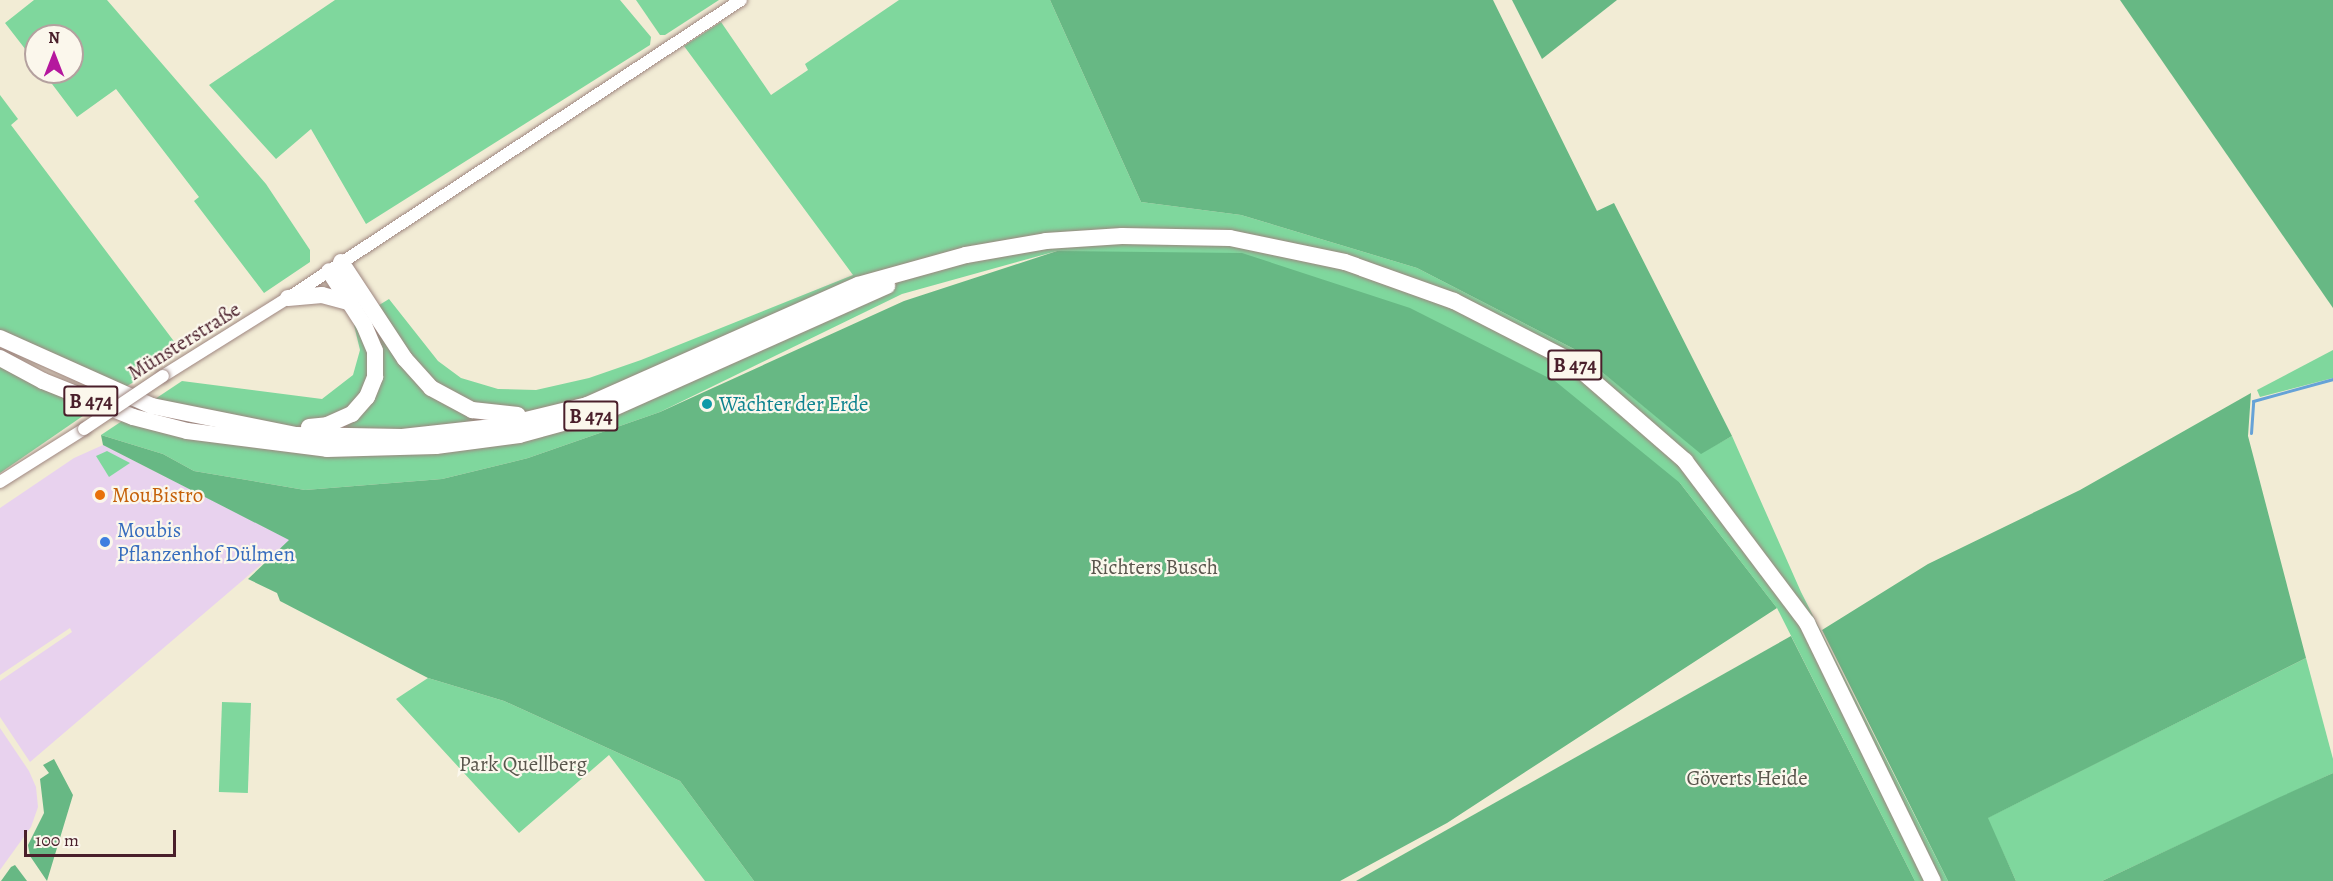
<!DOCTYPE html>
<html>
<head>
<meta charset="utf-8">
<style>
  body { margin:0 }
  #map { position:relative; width:2333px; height:881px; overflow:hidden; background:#f2ecd5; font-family:Alegreya,serif }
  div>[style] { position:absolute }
  .built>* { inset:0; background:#e8d2ee }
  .green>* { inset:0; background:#7fd79d; transform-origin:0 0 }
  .forest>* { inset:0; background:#67b884 }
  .stream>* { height:3px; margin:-1.5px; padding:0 1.5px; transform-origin:1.5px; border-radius:1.5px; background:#66a2d7 }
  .roads { filter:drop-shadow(0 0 2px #9e8680) drop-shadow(0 0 2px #9e8680) }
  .secondary>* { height:12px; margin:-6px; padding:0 6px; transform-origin:6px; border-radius:6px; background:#fff }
  .highway>* { height:16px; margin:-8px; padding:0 8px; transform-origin:8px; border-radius:8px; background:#fff }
  .bridges { filter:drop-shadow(0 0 2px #9e8680) drop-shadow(0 0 2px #9e8680) }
  .secondary-bridge>* { height:12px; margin:-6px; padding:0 6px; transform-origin:6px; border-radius:6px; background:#fff }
  .dots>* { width:16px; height:16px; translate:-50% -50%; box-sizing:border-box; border:3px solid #fbf7ec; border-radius:50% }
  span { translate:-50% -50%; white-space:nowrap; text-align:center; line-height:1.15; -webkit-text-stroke:4.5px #fbf7ec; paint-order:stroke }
  .shield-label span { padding:2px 4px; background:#fbf7ec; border:2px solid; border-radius:4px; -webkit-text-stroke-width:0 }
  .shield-label { font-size:20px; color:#4a1f2b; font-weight:700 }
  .street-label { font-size:21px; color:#4a1f2b }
  .culture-label { font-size:21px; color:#0d838f }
  .left { translate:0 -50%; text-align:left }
  .food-label { font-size:21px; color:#c56008 }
  .shop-label { font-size:21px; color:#366cbe }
  .park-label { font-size:21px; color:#5a564d }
  .north { position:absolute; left:24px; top:24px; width:60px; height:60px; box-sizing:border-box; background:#fbf7ec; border:2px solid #b4a19f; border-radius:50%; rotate:0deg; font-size:16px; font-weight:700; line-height:24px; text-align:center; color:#4a1f2b }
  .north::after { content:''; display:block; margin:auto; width:21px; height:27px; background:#b5179e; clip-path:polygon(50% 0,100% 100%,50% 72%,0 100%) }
  .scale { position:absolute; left:24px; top:830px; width:152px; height:27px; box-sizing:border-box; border:3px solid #4a1f2b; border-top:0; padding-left:8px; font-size:18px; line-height:21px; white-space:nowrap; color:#4a1f2b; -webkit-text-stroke:4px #fbf7ec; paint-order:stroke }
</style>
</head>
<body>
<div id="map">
  <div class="built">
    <div style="clip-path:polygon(103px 445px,290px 540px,30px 762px,0 717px,0 681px,72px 632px,70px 628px,0 675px,0 508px,74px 458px)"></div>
    <div style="clip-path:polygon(0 728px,29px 771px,36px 787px,38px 807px,31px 827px,0 870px)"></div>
  </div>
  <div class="green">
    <div style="clip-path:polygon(34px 0,107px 0,266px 184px,310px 250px,310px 262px,264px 293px,194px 201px,199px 197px,116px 89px,77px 117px,43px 72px,72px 72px,72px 36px,36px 36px,36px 63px,5px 23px)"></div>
    <div style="clip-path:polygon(335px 0,620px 0,651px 37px,650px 45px,366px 224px,311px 129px,276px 159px,209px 85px)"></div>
    <div style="clip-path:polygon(636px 0,719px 0,665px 35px,660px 35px)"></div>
    <div style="clip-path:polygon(899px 0,1050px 0,1141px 202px,1241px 215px,1417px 268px,1574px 349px,1701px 453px,1732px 436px,1801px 592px,1948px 881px,1915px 881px,1777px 608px,1680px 483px,1057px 251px,902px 294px,660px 412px,528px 458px,442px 479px,305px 490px,194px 471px,163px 454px,101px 435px,182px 381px,322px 399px,353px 375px,360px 350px,353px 321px,389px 299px,438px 361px,461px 378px,498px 389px,536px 390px,589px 378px,641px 360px,853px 275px,684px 46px,721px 22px,771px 95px,808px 70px,805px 64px)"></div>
    <div style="clip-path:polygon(0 95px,18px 119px,11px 125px,176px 344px,134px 371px,150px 372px,124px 388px,0 332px)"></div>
    <div style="clip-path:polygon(2333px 350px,2333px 378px,2260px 397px,2257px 390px)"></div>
    <div style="clip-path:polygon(0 366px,93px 409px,0 473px)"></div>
    <div style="clip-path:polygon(107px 451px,130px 463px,109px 477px,96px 456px)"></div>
    <div style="clip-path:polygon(2306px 658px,2333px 759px,2333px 773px,2102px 881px,2016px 881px,1987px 818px)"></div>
    <div style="clip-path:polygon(428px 678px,504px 701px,680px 781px,754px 881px,705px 881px,609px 755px,519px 833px,396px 699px)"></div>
    <div style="left:222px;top:702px;width:29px;height:90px;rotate:2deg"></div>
  </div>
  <div class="forest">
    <div style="clip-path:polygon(1050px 0,1493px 0,1597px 211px,1614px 203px,1732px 436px,1701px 454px,1574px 349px,1417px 268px,1241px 215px,1141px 202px)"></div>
    <div style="clip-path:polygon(1512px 0,1617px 0,1542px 59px)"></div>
    <div style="clip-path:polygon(2120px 0,2333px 0,2333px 308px)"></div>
    <div style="clip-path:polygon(1057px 251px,1242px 253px,1410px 308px,1555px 381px,1680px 483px,1777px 608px,1447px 823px,1340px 881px,754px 881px,680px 781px,504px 701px,428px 678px,280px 601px,277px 593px,248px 579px,289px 540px,103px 445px,101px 435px,163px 454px,194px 471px,305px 490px,442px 479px,528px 458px,660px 412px,904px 301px)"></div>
    <div style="clip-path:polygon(2251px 393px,2248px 436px,2306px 658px,1988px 818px,2016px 881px,1948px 881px,1822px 630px,1928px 564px,2080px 490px)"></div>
    <div style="clip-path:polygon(1791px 636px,1915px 881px,1356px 881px)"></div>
    <div style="clip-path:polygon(54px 759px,73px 795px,47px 881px,30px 856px,28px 845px,44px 813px,40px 779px,49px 773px,43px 765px)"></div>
    <div style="clip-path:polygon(2333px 773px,2333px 881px,2102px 881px,2280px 797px)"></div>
    <div style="clip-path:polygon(15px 865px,27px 881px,1px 881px,11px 867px)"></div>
  </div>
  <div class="stream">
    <div style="left:2251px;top:433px;width:32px;rotate:-86deg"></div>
    <div style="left:2253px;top:401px;width:83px;rotate:-15.4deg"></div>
  </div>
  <div class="roads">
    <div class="secondary">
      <div style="left:163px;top:376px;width:147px;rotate:-32deg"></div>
      <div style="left:288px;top:298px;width:542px;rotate:-33.34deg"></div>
      <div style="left:0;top:482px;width:99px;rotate:-32.2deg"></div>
    </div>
    <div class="highway">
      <div style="left:341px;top:262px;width:116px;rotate:56.6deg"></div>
      <div style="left:405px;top:359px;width:39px;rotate:48deg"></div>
      <div style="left:431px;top:388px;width:47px;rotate:28.2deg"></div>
      <div style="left:472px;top:410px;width:46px;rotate:6.2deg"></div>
      <div style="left:288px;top:298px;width:34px;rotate:-5deg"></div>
      <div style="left:322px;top:295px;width:28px;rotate:15deg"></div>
      <div style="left:0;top:338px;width:167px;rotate:24.1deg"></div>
      <div style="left:152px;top:406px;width:147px;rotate:11.4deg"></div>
      <div style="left:296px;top:435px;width:106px;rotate:1.1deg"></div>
      <div style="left:402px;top:437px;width:100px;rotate:-6.3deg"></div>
      <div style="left:501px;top:426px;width:89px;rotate:-13.7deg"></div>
      <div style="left:587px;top:405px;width:296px;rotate:-23.9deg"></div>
      <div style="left:858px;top:285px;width:112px;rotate:-15.5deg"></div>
      <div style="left:966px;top:255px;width:81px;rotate:-9.9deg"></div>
      <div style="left:1046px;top:241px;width:76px;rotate:-3.8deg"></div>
      <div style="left:1122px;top:236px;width:108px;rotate:1.1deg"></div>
      <div style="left:1230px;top:238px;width:117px;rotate:11.8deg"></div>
      <div style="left:1345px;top:262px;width:116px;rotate:19.7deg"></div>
      <div style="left:1454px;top:301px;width:129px;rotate:27.2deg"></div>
      <div style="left:1569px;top:360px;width:154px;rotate:41deg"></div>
      <div style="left:1685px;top:461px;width:203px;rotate:53deg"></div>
      <div style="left:1807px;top:623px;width:287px;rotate:64deg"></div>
      <div style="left:0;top:358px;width:49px;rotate:28.1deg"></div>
      <div style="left:43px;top:381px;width:97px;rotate:21.8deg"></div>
      <div style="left:133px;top:417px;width:56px;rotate:14.5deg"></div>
      <div style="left:187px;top:431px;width:141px;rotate:7.3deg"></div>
      <div style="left:327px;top:449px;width:109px;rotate:-1.6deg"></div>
      <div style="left:436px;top:446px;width:84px;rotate:-7.5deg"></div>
      <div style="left:519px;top:435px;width:91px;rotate:-15.3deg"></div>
      <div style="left:607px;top:411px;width:307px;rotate:-24.1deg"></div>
      <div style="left:309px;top:427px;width:18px;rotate:-6deg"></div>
      <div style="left:327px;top:425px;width:27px;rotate:-24deg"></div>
      <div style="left:352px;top:414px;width:23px;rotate:-49deg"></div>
      <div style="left:367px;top:397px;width:22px;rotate:-68deg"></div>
      <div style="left:375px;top:377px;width:26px;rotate:-90deg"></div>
      <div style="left:375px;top:351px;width:28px;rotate:-113deg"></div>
      <div style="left:364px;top:325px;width:64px;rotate:-122.9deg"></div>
    </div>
  </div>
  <div class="bridges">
    <div class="secondary-bridge">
      <div style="left:84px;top:429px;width:95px;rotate:-33.9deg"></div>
    </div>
  </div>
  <div class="dots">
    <div style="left:707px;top:404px;background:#0f9aa8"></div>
    <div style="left:100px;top:495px;background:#e8710a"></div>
    <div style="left:105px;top:542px;background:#3f7fe0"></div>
  </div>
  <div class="shield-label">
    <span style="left:1575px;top:365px">B 474</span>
    <span style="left:91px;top:401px">B 474</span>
    <span style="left:591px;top:416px">B 474</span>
  </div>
  <div class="street-label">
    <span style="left:184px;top:341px;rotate:-32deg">Münsterstraße</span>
  </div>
  <div class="culture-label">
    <span class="left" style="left:719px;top:404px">Wächter der Erde</span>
  </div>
  <div class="food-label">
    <span class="left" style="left:112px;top:495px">MouBistro</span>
  </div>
  <div class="shop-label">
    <span class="left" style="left:117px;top:542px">Moubis<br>Pflanzenhof Dülmen</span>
  </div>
  <div class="park-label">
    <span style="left:1154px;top:567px">Richters Busch</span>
    <span style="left:523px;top:764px">Park Quellberg</span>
    <span style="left:1747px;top:778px">Göverts Heide</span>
  </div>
  <div class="north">N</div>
  <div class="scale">100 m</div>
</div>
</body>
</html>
